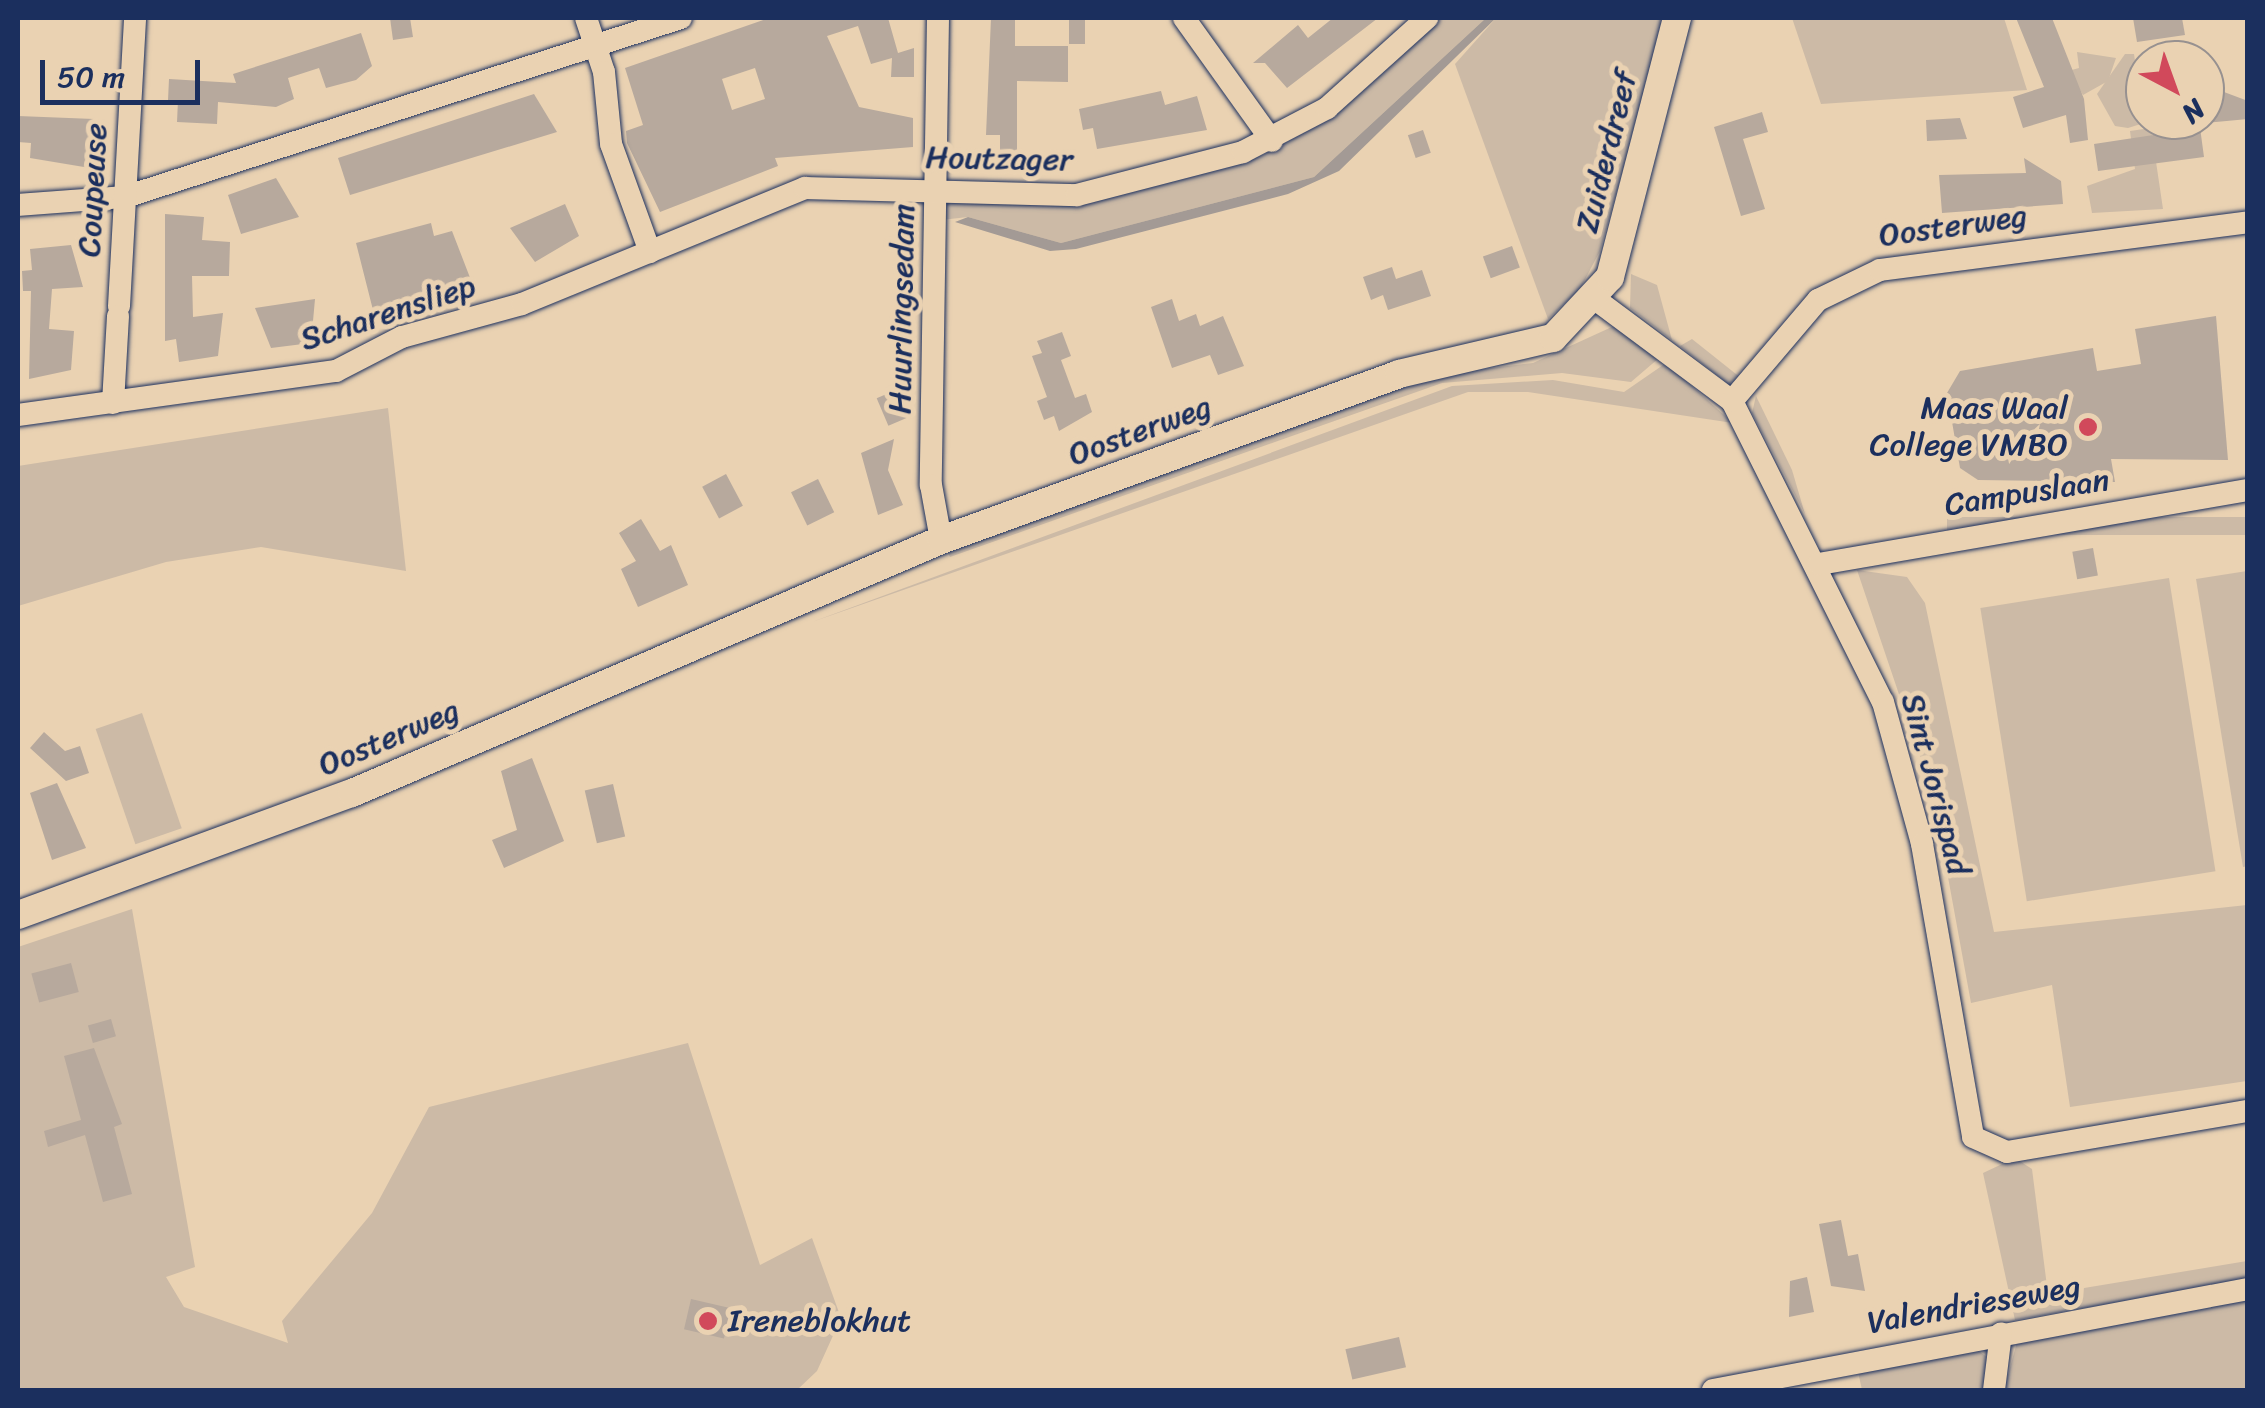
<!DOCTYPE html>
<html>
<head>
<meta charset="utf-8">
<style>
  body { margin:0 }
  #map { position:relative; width:2265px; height:1408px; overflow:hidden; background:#ead2b2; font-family:Sriracha,sans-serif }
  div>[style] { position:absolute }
  .green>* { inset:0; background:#ccbaa6; transform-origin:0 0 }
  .water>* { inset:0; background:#a39a95 }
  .building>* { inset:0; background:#b7a99d; transform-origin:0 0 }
  .roads { filter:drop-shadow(0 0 2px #1b2f5e) drop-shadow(0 0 2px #1b2f5e) }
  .minor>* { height:22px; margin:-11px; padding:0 11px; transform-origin:11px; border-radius:11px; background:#ead2b2 }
  .tertiary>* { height:28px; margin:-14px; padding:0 14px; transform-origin:14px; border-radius:14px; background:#ead2b2 }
  .dots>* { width:28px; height:28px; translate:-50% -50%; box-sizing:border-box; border:5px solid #ead2b2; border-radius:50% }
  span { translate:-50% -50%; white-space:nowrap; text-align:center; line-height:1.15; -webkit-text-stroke:10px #ead2b2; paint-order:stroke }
  .street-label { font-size:32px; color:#1b2f5e }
  .poi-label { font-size:32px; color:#1b2f5e }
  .right { translate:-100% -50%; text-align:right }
  .left { translate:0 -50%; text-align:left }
  .frame { position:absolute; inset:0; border:20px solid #1b2f5e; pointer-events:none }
  .north { position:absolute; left:2125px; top:40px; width:100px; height:100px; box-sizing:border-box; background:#ead2b2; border:2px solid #979190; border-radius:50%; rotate:139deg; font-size:28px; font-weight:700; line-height:40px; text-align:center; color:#1b2f5e }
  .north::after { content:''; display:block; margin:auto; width:35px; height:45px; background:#d1495b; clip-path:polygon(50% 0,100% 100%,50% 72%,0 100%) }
  .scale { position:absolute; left:40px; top:60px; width:160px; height:45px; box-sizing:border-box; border:5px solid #1b2f5e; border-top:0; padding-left:12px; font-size:30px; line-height:35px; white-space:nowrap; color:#1b2f5e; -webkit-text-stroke:8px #ead2b2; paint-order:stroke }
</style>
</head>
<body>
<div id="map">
  <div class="green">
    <div style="clip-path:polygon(1441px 18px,1486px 18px,1314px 177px,1061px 243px,968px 217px,941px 220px,948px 202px,1100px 200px,1263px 155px,1320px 124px)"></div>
    <div style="clip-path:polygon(1496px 18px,1666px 18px,1600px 251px,1580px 289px,1548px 319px,1455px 64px)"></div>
    <div style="clip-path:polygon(1792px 18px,2004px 18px,2027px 90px,1821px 104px)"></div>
    <div style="clip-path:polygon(2077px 52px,2116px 58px,2108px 81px,2083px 95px,2068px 71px,2079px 68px)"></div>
    <div style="clip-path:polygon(2125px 54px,2134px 54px,2144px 123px,2128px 128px,2115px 126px,2097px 94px)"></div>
    <div style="clip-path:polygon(2151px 128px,2163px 209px,2092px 213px,2087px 186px,2135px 169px,2130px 131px)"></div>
    <div style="clip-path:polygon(1631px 274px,1657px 285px,1672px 340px,1630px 308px)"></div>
    <div style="clip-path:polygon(1614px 326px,1659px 358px,1631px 382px,1562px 373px,1442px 383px,950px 557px,946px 549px,1428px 376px,1533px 363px)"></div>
    <div style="clip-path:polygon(1692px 339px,1741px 378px,1728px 384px,1680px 346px)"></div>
    <div style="clip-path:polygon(1666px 363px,1733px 423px,1528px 392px,1468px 392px,812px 622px,1452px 386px,1553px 380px,1624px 392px)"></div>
    <div style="clip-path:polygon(1756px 396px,1792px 470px,1805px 514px,1752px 413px)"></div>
    <div style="clip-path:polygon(388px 408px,406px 571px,261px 547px,166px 562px,18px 606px,18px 466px)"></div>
    <div style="left:2247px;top:517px;width:18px;height:300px;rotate:90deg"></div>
    <div style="clip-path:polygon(1857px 570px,1907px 577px,1925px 603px,1994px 932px,2247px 905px,2247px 1081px,2070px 1107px,2052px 985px,1971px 1003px,1933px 795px)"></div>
    <div style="clip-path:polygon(2247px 571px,2248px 866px,2243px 867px,2196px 579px)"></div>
    <div style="left:2169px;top:578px;width:297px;height:191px;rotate:81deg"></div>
    <div style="left:142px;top:713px;width:122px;height:49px;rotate:71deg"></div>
    <div style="clip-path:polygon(132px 909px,195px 1267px,166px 1277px,184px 1307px,288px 1343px,282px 1321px,372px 1213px,429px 1107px,688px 1043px,760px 1265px,812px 1238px,841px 1318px,817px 1371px,797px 1390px,18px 1390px,18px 947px)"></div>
    <div style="clip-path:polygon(2015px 1158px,2032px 1169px,2048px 1294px,2247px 1261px,2247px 1280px,2015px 1320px,1983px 1173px)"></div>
    <div style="clip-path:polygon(2247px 1298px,2247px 1390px,2004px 1390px,2017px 1342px)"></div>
    <div style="clip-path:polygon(1971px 1345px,1992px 1361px,1989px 1390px,1862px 1390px,1857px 1367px)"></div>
  </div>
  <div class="water">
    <div style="clip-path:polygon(1486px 18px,1496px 18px,1339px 171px,1288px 194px,1076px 249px,1050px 251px,955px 222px,968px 217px,1061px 243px,1314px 177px)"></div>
  </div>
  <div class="building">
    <div style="clip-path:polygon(390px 18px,410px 18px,413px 37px,393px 40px)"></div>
    <div style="clip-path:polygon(evenodd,769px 18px,888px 18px,898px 53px,914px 48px,914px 77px,891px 77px,892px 58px,871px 64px,858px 26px,827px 36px,859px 107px,913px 118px,913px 147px,775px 158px,778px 166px,660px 212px,627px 143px,626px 131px,643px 125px,625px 68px,769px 18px,755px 68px,765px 99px,732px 110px,722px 79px,755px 68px)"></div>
    <div style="clip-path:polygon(991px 18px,1015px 18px,1015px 46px,1068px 46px,1068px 82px,1017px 81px,1017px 160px,1000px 160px,1000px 135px,986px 135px)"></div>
    <div style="left:1069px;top:18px;width:16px;height:26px"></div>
    <div style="clip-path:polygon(1333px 18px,1378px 18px,1287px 88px,1265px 63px,1253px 63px,1298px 25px,1308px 38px)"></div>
    <div style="clip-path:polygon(2016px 18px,2052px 18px,2084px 99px,2088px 140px,2070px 143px,2066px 115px,2023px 128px,2013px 97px,2044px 87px)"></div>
    <div style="clip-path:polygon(2133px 18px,2182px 18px,2185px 35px,2137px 42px)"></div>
    <div style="clip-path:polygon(361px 33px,372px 66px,356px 80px,326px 88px,319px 68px,288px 78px,294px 99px,276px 107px,218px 102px,217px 124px,177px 122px,178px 100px,168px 100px,169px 79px,236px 83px,233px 74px)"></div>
    <div style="clip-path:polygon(1161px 91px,1165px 105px,1197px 96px,1207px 130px,1097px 149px,1093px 128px,1083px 130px,1079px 109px)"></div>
    <div style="clip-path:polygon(2224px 92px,2248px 101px,2248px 119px,2205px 123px,2205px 94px)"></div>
    <div style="clip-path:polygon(534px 94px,557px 132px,350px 195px,338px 158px)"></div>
    <div style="clip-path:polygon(1762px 112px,1768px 132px,1743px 139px,1765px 209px,1741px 216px,1714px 127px)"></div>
    <div style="clip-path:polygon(18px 116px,94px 119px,90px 168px,30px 158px,31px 143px,18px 142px)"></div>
    <div style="clip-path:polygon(1960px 118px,1967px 139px,1927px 141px,1926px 120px)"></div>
    <div style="clip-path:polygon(2159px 120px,2199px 120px,2204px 157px,2098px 171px,2094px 144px,2160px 134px)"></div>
    <div style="left:1423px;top:130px;width:24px;height:16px;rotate:71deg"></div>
    <div style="clip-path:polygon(2024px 158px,2061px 181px,2063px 204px,1942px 213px,1939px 175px,2026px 173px)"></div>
    <div style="clip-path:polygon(276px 178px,299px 217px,241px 234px,228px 195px)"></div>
    <div style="clip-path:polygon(565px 204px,579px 236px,535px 262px,510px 228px)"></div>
    <div style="clip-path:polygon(165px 214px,204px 217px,202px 240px,230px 242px,229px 276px,192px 276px,193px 317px,223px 313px,218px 356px,179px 362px,176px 339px,165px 341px)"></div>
    <div style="clip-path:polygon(431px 223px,434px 236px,452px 231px,474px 288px,373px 310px,356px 243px)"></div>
    <div style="clip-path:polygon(71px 245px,83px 287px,52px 289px,49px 329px,74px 331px,71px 370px,29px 379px,31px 291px,23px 291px,22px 271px,32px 270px,30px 249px)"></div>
    <div style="left:1512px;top:246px;width:23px;height:31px;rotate:70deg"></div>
    <div style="clip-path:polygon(1392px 267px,1396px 279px,1422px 270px,1431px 296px,1388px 310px,1383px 295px,1371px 300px,1363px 277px)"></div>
    <div style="clip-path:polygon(315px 299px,311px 343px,271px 348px,255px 308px)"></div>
    <div style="clip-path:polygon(1172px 299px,1179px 321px,1196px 314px,1200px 326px,1223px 316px,1244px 366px,1218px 375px,1210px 355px,1172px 368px,1151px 307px)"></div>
    <div style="clip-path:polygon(2216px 316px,2228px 460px,2111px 459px,2115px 482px,1978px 480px,1960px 468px,1947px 393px,1960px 371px,2093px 348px,2097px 371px,2141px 364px,2135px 329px)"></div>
    <div style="clip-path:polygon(1062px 332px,1071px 356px,1061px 360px,1075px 398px,1086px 394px,1092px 412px,1059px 431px,1054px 416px,1044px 420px,1037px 401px,1047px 397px,1032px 356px,1042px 353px,1037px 341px)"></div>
    <div style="left:896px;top:390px;width:30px;height:21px;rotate:67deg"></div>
    <div style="clip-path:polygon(894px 439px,888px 470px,903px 505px,878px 515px,861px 453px)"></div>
    <div style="left:726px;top:474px;width:36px;height:27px;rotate:62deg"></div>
    <div style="left:818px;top:479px;width:37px;height:30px;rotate:64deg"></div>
    <div style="clip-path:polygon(641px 519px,660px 551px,671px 545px,688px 585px,638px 607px,621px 569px,636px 561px,619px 533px)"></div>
    <div style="left:2093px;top:548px;width:28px;height:21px;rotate:80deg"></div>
    <div style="clip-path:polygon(44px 732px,65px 751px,80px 746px,89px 773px,66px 781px,30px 748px)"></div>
    <div style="clip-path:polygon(532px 758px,564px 841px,504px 868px,492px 840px,517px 830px,501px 771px)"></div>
    <div style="clip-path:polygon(57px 783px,86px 848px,52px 860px,30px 793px)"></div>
    <div style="left:613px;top:784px;width:54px;height:29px;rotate:77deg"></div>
    <div style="left:71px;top:963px;width:30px;height:41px;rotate:75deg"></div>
    <div style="left:111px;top:1019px;width:18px;height:24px;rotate:74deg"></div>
    <div style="clip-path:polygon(94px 1048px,122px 1124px,114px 1127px,132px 1194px,103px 1202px,85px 1135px,48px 1147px,44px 1131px,81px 1120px,64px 1056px)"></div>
    <div style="clip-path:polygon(1841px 1220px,1848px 1256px,1858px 1254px,1865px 1291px,1831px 1286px,1819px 1224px)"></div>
    <div style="clip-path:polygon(1807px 1277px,1814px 1312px,1789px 1317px,1790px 1281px)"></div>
    <div style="left:691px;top:1299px;width:41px;height:31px;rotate:13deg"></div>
    <div style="left:1399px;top:1337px;width:31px;height:55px;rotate:77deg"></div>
  </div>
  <div class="roads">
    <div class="minor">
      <div style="left:586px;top:18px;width:57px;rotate:71.6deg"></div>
      <div style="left:604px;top:72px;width:72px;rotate:84.4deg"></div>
      <div style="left:611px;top:144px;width:115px;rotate:70.1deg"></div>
      <div style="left:938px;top:18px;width:467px;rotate:90.9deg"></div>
      <div style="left:931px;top:485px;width:56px;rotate:79.7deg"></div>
      <div style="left:1184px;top:18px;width:151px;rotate:54.4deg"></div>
      <div style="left:18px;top:205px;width:107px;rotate:-4.3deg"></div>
      <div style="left:125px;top:197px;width:584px;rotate:-17.85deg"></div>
      <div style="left:1595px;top:299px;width:171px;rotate:36.7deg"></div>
      <div style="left:1732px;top:401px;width:337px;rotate:63.4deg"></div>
      <div style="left:1883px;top:702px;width:147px;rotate:74.6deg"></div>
      <div style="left:1922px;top:844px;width:297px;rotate:80.1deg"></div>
      <div style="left:1973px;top:1137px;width:37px;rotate:24deg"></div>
      <div style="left:2007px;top:1152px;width:244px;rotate:-9.7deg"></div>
      <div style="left:119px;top:306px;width:288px;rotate:-86.8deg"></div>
      <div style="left:1732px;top:401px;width:133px;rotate:-49.6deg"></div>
      <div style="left:1818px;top:300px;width:69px;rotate:-25.8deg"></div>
      <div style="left:1880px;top:270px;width:371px;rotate:-7.4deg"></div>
      <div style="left:113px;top:403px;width:87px;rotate:-86.7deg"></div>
      <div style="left:18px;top:415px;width:321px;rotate:-7.9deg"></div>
      <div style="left:336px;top:371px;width:74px;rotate:-27.3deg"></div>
      <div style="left:402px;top:337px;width:124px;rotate:-15.4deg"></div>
      <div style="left:522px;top:304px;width:306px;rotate:-22.3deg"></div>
      <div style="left:805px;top:188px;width:272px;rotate:1.5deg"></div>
      <div style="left:1077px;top:195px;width:171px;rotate:-14.5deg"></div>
      <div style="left:1243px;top:152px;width:95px;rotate:-27.6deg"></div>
      <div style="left:1327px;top:108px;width:135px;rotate:-42deg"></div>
      <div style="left:1819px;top:564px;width:435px;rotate:-9.8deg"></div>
      <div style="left:1713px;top:1390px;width:544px;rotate:-10.69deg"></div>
      <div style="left:1994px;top:1390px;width:57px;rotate:-83deg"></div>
    </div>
    <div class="tertiary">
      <div style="left:18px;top:915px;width:356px;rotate:-20.1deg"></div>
      <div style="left:352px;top:793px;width:641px;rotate:-23.25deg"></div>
      <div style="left:941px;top:540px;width:487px;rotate:-19.9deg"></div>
      <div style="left:1399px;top:374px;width:158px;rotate:-13.2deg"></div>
      <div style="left:1553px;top:338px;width:83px;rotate:-46.9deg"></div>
      <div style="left:1610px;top:277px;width:268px;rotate:-75.5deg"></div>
    </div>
  </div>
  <div class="dots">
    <div style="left:2088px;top:427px;background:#d1495b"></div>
    <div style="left:708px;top:1321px;background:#d1495b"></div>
  </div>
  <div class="street-label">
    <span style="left:1607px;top:152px;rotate:-76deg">Zuiderdreef</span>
    <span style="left:999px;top:159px;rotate:1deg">Houtzager</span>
    <span style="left:93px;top:190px;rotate:-87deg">Coupeuse</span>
    <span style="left:1953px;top:226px;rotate:-8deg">Oosterweg</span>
    <span style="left:902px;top:309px;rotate:-89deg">Huurlingsedam</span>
    <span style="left:388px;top:313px;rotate:-18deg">Scharensliep</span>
    <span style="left:1140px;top:431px;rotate:-20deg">Oosterweg</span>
    <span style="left:2027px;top:493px;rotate:-9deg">Campuslaan</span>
    <span style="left:389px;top:738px;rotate:-23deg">Oosterweg</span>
    <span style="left:1935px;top:784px;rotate:75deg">Sint Jorispad</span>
    <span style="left:1974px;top:1305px;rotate:-10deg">Valendrieseweg</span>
  </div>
  <div class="poi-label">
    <span class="right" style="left:2068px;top:427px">Maas Waal<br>College VMBO</span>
    <span class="left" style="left:728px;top:1321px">Ireneblokhut</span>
  </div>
  <div class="frame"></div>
  <div class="north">N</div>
  <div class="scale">50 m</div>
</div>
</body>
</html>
